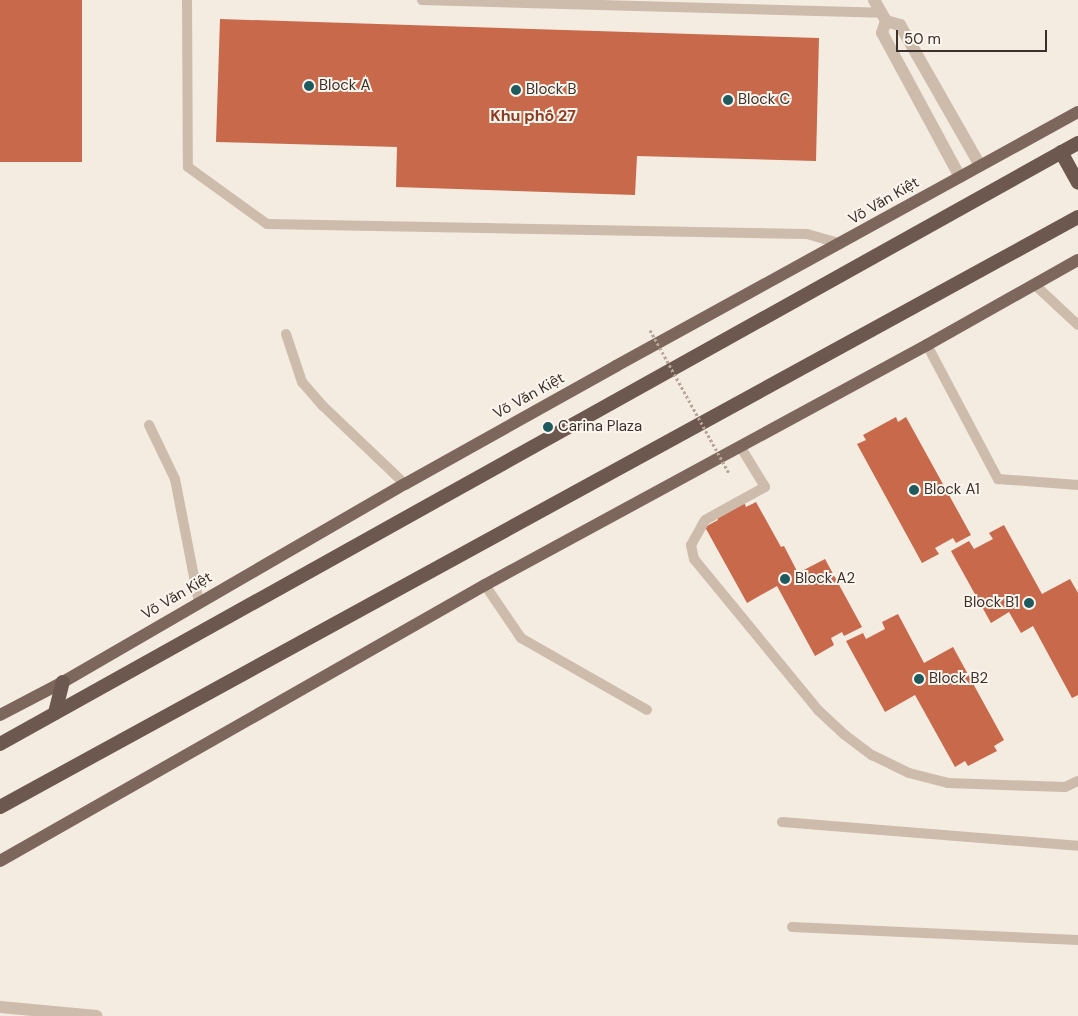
<!DOCTYPE html>
<html>
<head>
<meta charset="utf-8">
<style>
  body { margin:0 }
  #map { position:relative; width:1078px; height:1016px; overflow:hidden; background:#f4ebe1; font-family:"DM Sans",sans-serif }
  div>[style] { position:absolute }
  .building>* { inset:0; background:#c8694b; transform-origin:0 0 }
  .service>* { height:10px; margin:-5px; padding:0 5px; transform-origin:5px; border-radius:5px; background:#cdbbac }
  .minor>* { height:12px; margin:-6px; padding:0 6px; transform-origin:6px; border-radius:6px; background:#cdbbac }
  .primary>* { height:12px; margin:-6px; padding:0 6px; transform-origin:6px; border-radius:6px; background:#7d675c }
  .trunk>* { height:14px; margin:-7px; padding:0 7px; transform-origin:7px; border-radius:7px; background:#6c584f }
  .path-bridge>* { height:3px; margin-top:-1.5px; transform-origin:0; background:repeating-linear-gradient(90deg,#b9a596 0 2.5px,transparent 0 5px) }
  .dots>* { width:14px; height:14px; translate:-50% -50%; box-sizing:border-box; border:2px solid #fbf5ee; border-radius:50% }
  span { translate:-50% -50%; white-space:nowrap; text-align:center; line-height:1.15; -webkit-text-stroke:4px #fbf5ee; paint-order:stroke }
  .poi-label { font-size:15px; color:#3b302b }
  .left { translate:0 -50%; text-align:left }
  .right { translate:-100% -50%; text-align:right }
  .street-label { font-size:15px; color:#3b302b }
  .neighbourhood-label { font-size:16px; color:#8c3b22; font-weight:700 }
  .scale { position:absolute; left:896px; top:30px; width:151px; height:22px; box-sizing:border-box; border:2px solid #3b302b; border-top:0; padding-left:6px; font-size:15px; line-height:18px; white-space:nowrap; color:#3b302b; -webkit-text-stroke:4px #fbf5ee; paint-order:stroke }
</style>
</head>
<body>
<div id="map">
  <div class="building">
    <div style="left:0;top:0;width:82px;height:162px"></div>
    <div style="clip-path:polygon(220px 19px,819px 38px,816px 161px,637px 156px,635px 195px,396px 187px,397px 147px,216px 142px)"></div>
    <div style="clip-path:polygon(896px 417px,898px 422px,906px 417px,971px 535px,956px 543px,953px 538px,935px 548px,939px 554px,922px 563px,857px 444px,866px 440px,863px 435px)"></div>
    <div style="clip-path:polygon(744px 502px,746px 507px,756px 502px,781px 547px,784px 546px,798px 573px,825px 559px,862px 627px,844px 636px,842px 632px,831px 638px,834px 645px,815px 656px,777px 586px,747px 603px,705px 527px,718px 520px,717px 517px)"></div>
    <div style="clip-path:polygon(1004px 525px,1042px 594px,1070px 579px,1078px 593px,1078px 695px,1072px 698px,1033px 626px,1021px 633px,1009px 612px,991px 623px,951px 551px,969px 541px,974px 549px,993px 539px,989px 533px)"></div>
    <div style="clip-path:polygon(898px 614px,924px 663px,953px 647px,1004px 740px,994px 746px,997px 751px,968px 766px,965px 761px,955px 767px,915px 695px,885px 712px,846px 641px,863px 633px,866px 639px,885px 629px,882px 622px)"></div>
  </div>
  <div class="service">
    <div style="left:187px;top:0;width:167px;rotate:89.7deg"></div>
    <div style="left:188px;top:167px;width:97px;rotate:35.8deg"></div>
    <div style="left:267px;top:224px;width:540px;rotate:1.06deg"></div>
    <div style="left:807px;top:234px;width:35px;rotate:16deg"></div>
    <div style="left:422px;top:0;width:460px;rotate:1.6deg"></div>
    <div style="left:1034px;top:284px;width:60px;rotate:43deg"></div>
    <div style="left:286px;top:334px;width:51px;rotate:71.6deg"></div>
    <div style="left:302px;top:382px;width:32px;rotate:49deg"></div>
    <div style="left:323px;top:406px;width:113px;rotate:43.6deg"></div>
    <div style="left:927px;top:345px;width:152px;rotate:62.1deg"></div>
    <div style="left:998px;top:479px;width:80px;rotate:4.3deg"></div>
    <div style="left:149px;top:425px;width:60px;rotate:64.3deg"></div>
    <div style="left:175px;top:479px;width:126px;rotate:79deg"></div>
    <div style="left:740px;top:446px;width:48px;rotate:58.6deg"></div>
    <div style="left:765px;top:487px;width:68px;rotate:151.2deg"></div>
    <div style="left:705px;top:520px;width:29px;rotate:119deg"></div>
    <div style="left:691px;top:545px;width:14px;rotate:78deg"></div>
    <div style="left:694px;top:559px;width:195px;rotate:50.6deg"></div>
    <div style="left:818px;top:710px;width:37px;rotate:43deg"></div>
    <div style="left:845px;top:735px;width:34px;rotate:37deg"></div>
    <div style="left:872px;top:755px;width:41px;rotate:25.9deg"></div>
    <div style="left:909px;top:773px;width:40px;rotate:14.4deg"></div>
    <div style="left:948px;top:783px;width:117px;rotate:2deg"></div>
    <div style="left:1065px;top:787px;width:14px;rotate:-25deg"></div>
    <div style="left:485px;top:585px;width:64px;rotate:55.8deg"></div>
    <div style="left:521px;top:638px;width:145px;rotate:29.7deg"></div>
    <div style="left:782px;top:822px;width:297px;rotate:4.6deg"></div>
    <div style="left:792px;top:927px;width:286px;rotate:2.6deg"></div>
  </div>
  <div class="minor">
    <div style="left:874px;top:0;width:24px;rotate:60deg"></div>
    <div style="left:960px;top:177px;width:164px;rotate:-118.4deg"></div>
    <div style="left:882px;top:33px;width:13px;rotate:-72deg"></div>
    <div style="left:886px;top:21px;width:15px;rotate:16deg"></div>
    <div style="left:900px;top:25px;width:161px;rotate:60.3deg"></div>
    <div style="left:0;top:1007px;width:97px;rotate:5.3deg"></div>
  </div>
  <div class="primary">
    <div style="left:0;top:715px;width:71px;rotate:-27.6deg"></div>
    <div style="left:63px;top:682px;width:395px;rotate:-30.1deg"></div>
    <div style="left:405px;top:484px;width:242px;rotate:-29.2deg"></div>
    <div style="left:616px;top:366px;width:527px;rotate:-28.8deg"></div>
    <div style="left:0;top:861px;width:558px;rotate:-29.64deg"></div>
    <div style="left:485px;top:585px;width:503px;rotate:-28.5deg"></div>
    <div style="left:927px;top:345px;width:173px;rotate:-29.4deg"></div>
  </div>
  <div class="trunk">
    <div style="left:1061px;top:152px;width:35px;rotate:61deg"></div>
    <div style="left:55px;top:713px;width:32px;rotate:-76deg"></div>
    <div style="left:0;top:744px;width:1234px;rotate:-29.14deg"></div>
    <div style="left:0;top:807px;width:1229px;rotate:-28.69deg"></div>
  </div>
  <div class="path-bridge">
    <div style="left:650px;top:330px;width:163px;rotate:61.1deg"></div>
  </div>
  <div class="dots">
    <div style="left:309px;top:86px;background:#1f5a5e"></div>
    <div style="left:516px;top:90px;background:#1f5a5e"></div>
    <div style="left:728px;top:100px;background:#1f5a5e"></div>
    <div style="left:548px;top:427px;background:#1f5a5e"></div>
    <div style="left:914px;top:490px;background:#1f5a5e"></div>
    <div style="left:785px;top:579px;background:#1f5a5e"></div>
    <div style="left:1029px;top:603px;background:#1f5a5e"></div>
    <div style="left:919px;top:679px;background:#1f5a5e"></div>
  </div>
  <div class="poi-label">
    <span class="left" style="left:319px;top:86px">Block A</span>
    <span class="left" style="left:526px;top:90px">Block B</span>
    <span class="left" style="left:738px;top:100px">Block C</span>
    <span class="left" style="left:558px;top:427px">Carina Plaza</span>
    <span class="left" style="left:924px;top:490px">Block A1</span>
    <span class="left" style="left:795px;top:579px">Block A2</span>
    <span class="right" style="left:1019px;top:603px">Block B1</span>
    <span class="left" style="left:929px;top:679px">Block B2</span>
  </div>
  <div class="street-label">
    <span style="left:884px;top:201px;rotate:-30deg">Võ Văn Kiệt</span>
    <span style="left:529px;top:396px;rotate:-29deg">Võ Văn Kiệt</span>
    <span style="left:177px;top:596px;rotate:-30deg">Võ Văn Kiệt</span>
  </div>
  <div class="neighbourhood-label">
    <span style="left:533px;top:116px">Khu phố 27</span>
  </div>
  <div class="scale">50 m</div>
</div>
</body>
</html>
